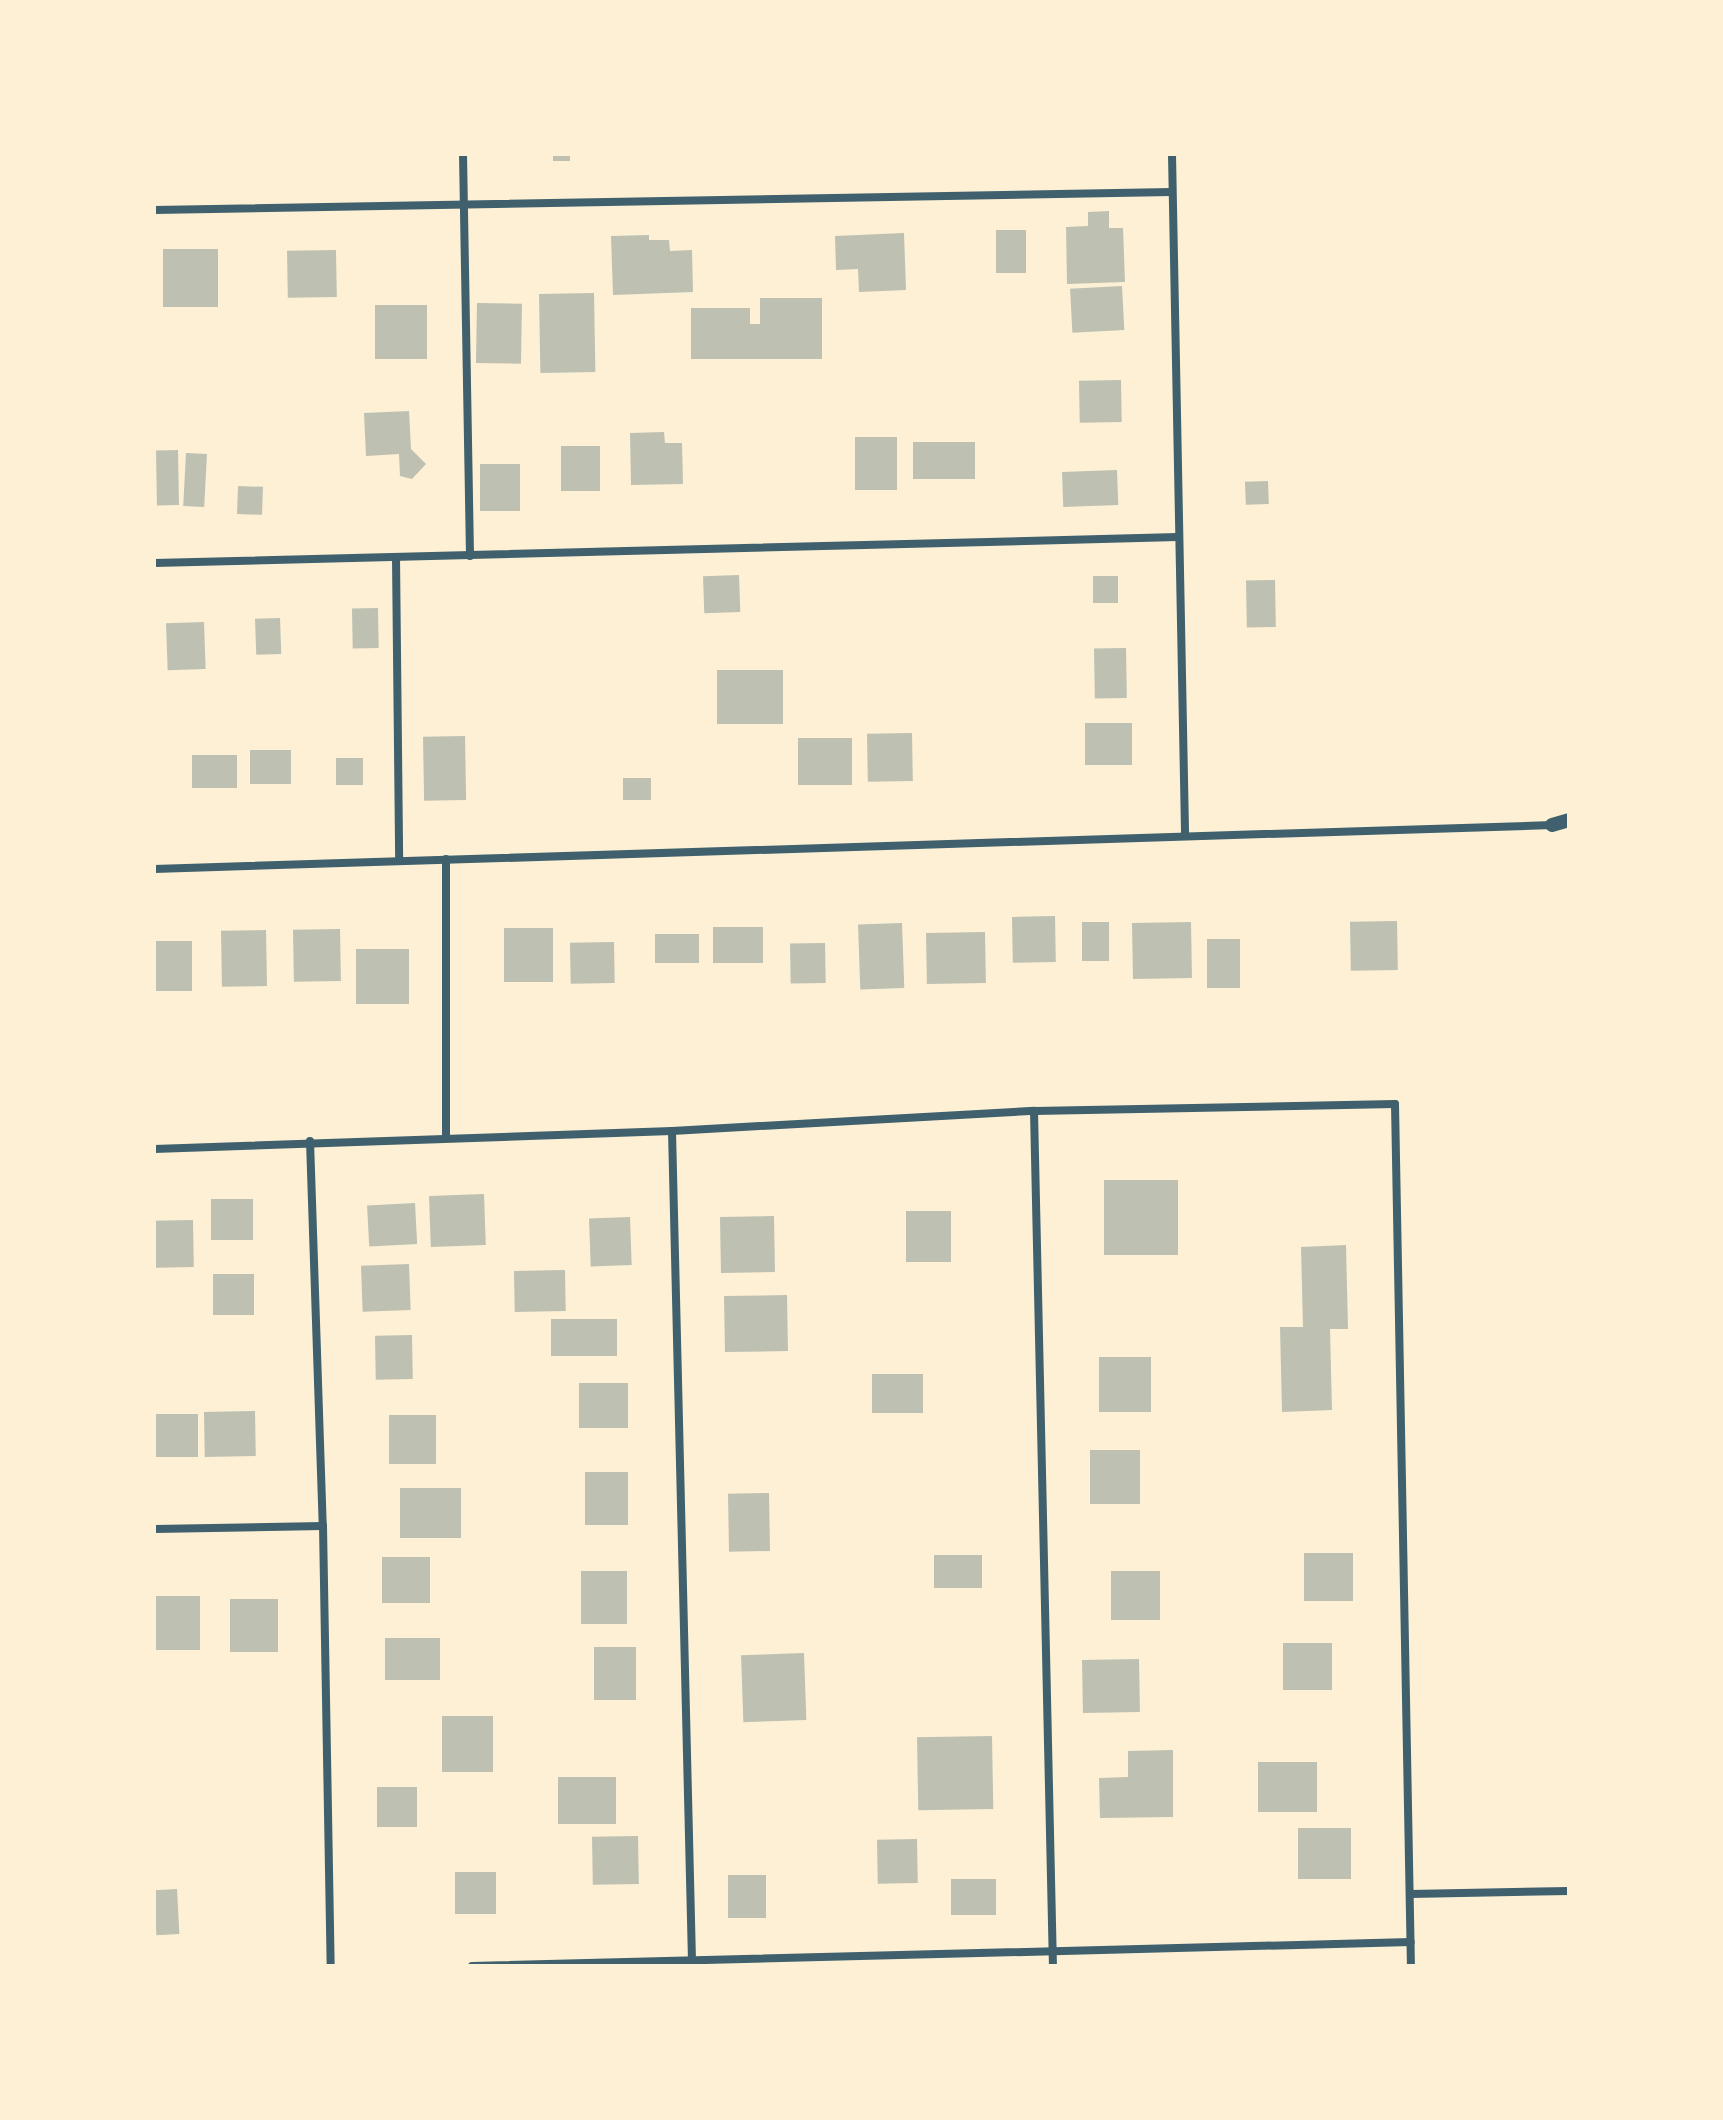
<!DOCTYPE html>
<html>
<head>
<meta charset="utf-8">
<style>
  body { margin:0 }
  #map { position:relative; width:1723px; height:2120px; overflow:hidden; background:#fdf0d5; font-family:Bitter,serif }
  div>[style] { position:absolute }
  .building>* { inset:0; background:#bec0b2; transform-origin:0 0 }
  .minor>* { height:8px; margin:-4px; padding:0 4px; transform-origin:4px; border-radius:4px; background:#3f606c }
  .tertiary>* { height:14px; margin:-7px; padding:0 7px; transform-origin:7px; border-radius:7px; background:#3f606c }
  span { translate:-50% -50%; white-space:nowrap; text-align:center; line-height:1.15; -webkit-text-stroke:6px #fdf0d5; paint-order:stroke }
  .frame { position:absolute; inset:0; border:156px solid #fdf0d5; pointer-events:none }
</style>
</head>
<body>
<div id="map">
  <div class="building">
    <div style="left:553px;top:154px;width:17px;height:7px"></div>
    <div style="clip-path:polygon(1109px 211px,1109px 228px,1123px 228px,1125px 282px,1067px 284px,1066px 227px,1088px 226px,1088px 212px)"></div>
    <div style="left:996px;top:230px;width:30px;height:43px"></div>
    <div style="clip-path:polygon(904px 233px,906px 290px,859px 292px,858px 269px,836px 270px,835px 236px)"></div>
    <div style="clip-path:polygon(649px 235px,649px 240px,669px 240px,670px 251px,692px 250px,693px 292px,613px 295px,611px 236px)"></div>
    <div style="left:163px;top:249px;width:55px;height:58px"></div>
    <div style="left:336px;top:250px;width:47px;height:49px;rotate:89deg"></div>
    <div style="left:1122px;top:286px;width:44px;height:52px;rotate:87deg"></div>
    <div style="left:594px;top:293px;width:79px;height:55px;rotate:89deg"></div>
    <div style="clip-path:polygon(760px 298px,822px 298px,822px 359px,691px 359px,691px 308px,750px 308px,750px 324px,760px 324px)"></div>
    <div style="left:477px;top:303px;width:45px;height:60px;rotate:1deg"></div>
    <div style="left:375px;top:305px;width:52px;height:54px"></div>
    <div style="left:1121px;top:380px;width:42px;height:42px;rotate:89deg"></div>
    <div style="clip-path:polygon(409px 411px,411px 449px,426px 464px,412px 479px,400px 476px,399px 454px,366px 456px,364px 413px)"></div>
    <div style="clip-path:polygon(664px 432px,665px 443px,682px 443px,683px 484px,631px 485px,630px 433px)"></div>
    <div style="left:855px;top:437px;width:42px;height:53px"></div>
    <div style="left:975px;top:442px;width:37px;height:62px;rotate:90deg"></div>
    <div style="left:561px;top:446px;width:39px;height:45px"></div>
    <div style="left:178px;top:450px;width:55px;height:22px;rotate:89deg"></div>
    <div style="left:186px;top:453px;width:21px;height:53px;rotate:3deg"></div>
    <div style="left:520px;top:464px;width:47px;height:40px;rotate:90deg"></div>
    <div style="left:1117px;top:470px;width:35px;height:55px;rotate:88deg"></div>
    <div style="left:1268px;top:481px;width:23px;height:23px;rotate:88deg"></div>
    <div style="left:238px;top:486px;width:25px;height:28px;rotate:2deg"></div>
    <div style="left:739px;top:575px;width:37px;height:36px;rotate:88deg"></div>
    <div style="left:1093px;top:576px;width:25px;height:27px"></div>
    <div style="left:1275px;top:580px;width:47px;height:29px;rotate:89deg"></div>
    <div style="left:378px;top:608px;width:40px;height:26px;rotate:89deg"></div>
    <div style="left:280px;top:618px;width:36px;height:25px;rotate:88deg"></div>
    <div style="left:204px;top:622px;width:47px;height:38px;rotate:88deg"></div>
    <div style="left:1126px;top:648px;width:50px;height:32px;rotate:89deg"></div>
    <div style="left:783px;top:670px;width:54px;height:66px;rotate:90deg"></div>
    <div style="left:1085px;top:723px;width:47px;height:42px"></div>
    <div style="left:912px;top:733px;width:48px;height:45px;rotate:89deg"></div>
    <div style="left:465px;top:736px;width:64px;height:42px;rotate:89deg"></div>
    <div style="left:852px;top:738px;width:47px;height:54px;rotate:90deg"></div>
    <div style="left:250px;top:750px;width:41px;height:34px"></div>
    <div style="left:192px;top:755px;width:45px;height:33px"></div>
    <div style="left:336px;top:758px;width:27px;height:27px"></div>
    <div style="left:623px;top:778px;width:28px;height:22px"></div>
    <div style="left:1055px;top:916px;width:46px;height:43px;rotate:89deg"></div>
    <div style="left:1397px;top:921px;width:49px;height:47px;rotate:89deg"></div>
    <div style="left:1082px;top:922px;width:27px;height:39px"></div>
    <div style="left:1191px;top:922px;width:56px;height:59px;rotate:89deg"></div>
    <div style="left:902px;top:923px;width:65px;height:44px;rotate:88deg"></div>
    <div style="left:763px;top:927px;width:36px;height:50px;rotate:90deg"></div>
    <div style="left:504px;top:928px;width:49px;height:54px"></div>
    <div style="left:340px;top:929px;width:52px;height:47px;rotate:89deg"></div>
    <div style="left:266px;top:930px;width:56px;height:45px;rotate:89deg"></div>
    <div style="left:985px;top:932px;width:51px;height:59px;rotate:89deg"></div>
    <div style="left:655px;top:934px;width:44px;height:29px"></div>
    <div style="left:1207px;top:939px;width:33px;height:49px"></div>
    <div style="left:192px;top:941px;width:50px;height:38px;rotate:90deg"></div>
    <div style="left:614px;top:942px;width:41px;height:44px;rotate:89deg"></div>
    <div style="left:825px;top:943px;width:40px;height:35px;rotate:89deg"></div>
    <div style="left:356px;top:949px;width:53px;height:55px"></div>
    <div style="left:1104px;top:1180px;width:74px;height:75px"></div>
    <div style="left:484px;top:1194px;width:51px;height:55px;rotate:88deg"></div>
    <div style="left:211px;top:1199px;width:42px;height:41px"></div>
    <div style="left:415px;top:1203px;width:41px;height:48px;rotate:87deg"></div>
    <div style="left:906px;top:1211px;width:45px;height:51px"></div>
    <div style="left:774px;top:1216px;width:56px;height:54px;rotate:89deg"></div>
    <div style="left:630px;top:1217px;width:48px;height:41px;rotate:88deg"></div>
    <div style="left:193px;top:1220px;width:47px;height:39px;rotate:89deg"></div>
    <div style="clip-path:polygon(1346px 1245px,1348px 1329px,1330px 1329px,1332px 1410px,1282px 1412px,1280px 1327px,1303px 1327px,1301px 1247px)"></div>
    <div style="left:409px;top:1264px;width:46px;height:48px;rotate:88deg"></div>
    <div style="left:565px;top:1270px;width:41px;height:51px;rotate:89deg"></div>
    <div style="left:213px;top:1274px;width:41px;height:41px"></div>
    <div style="left:787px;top:1295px;width:56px;height:63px;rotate:89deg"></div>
    <div style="left:551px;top:1319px;width:66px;height:37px"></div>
    <div style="left:412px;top:1335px;width:44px;height:37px;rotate:89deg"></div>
    <div style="left:1099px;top:1357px;width:52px;height:55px"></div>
    <div style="left:872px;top:1374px;width:51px;height:39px"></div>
    <div style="left:579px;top:1383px;width:49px;height:45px"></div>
    <div style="left:255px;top:1411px;width:45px;height:51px;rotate:89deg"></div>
    <div style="left:155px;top:1414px;width:43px;height:43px"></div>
    <div style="left:436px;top:1415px;width:49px;height:47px;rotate:90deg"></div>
    <div style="left:1090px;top:1450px;width:50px;height:54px"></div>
    <div style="left:628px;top:1472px;width:53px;height:43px;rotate:90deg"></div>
    <div style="left:400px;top:1488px;width:61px;height:50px"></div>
    <div style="left:769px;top:1493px;width:58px;height:41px;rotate:89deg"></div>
    <div style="left:1304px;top:1553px;width:49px;height:48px"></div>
    <div style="left:934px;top:1555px;width:48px;height:33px"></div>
    <div style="left:430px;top:1557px;width:46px;height:48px;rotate:90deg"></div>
    <div style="left:581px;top:1571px;width:46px;height:53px"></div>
    <div style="left:1111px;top:1571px;width:49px;height:49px"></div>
    <div style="left:154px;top:1596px;width:46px;height:54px"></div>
    <div style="left:230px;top:1599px;width:48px;height:53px"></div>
    <div style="left:385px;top:1638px;width:55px;height:42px"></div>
    <div style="left:1283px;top:1643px;width:49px;height:47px"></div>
    <div style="left:594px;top:1647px;width:42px;height:53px"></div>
    <div style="left:804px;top:1653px;width:67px;height:63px;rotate:88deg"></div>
    <div style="left:1139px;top:1659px;width:53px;height:57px;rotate:89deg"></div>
    <div style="left:442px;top:1716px;width:51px;height:56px"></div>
    <div style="left:992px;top:1736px;width:73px;height:75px;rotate:89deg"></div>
    <div style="clip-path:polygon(1173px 1750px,1173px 1817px,1100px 1818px,1099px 1778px,1128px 1777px,1128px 1751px)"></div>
    <div style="left:1258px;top:1762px;width:59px;height:50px"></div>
    <div style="left:558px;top:1777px;width:58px;height:47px"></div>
    <div style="left:417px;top:1787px;width:40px;height:40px;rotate:90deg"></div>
    <div style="left:1298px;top:1828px;width:53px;height:51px"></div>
    <div style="left:638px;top:1836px;width:48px;height:46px;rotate:89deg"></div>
    <div style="left:917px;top:1839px;width:44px;height:40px;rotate:89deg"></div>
    <div style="left:496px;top:1872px;width:42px;height:41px;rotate:90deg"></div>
    <div style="left:766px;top:1875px;width:43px;height:38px;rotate:90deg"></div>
    <div style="left:996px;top:1879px;width:36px;height:45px;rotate:90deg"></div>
    <div style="left:177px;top:1889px;width:45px;height:23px;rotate:87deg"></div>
  </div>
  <div class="minor">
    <div style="left:463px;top:154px;width:402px;rotate:89deg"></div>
    <div style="left:1172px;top:154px;width:680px;rotate:88.9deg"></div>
    <div style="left:154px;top:210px;width:1018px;rotate:-1.01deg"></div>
    <div style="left:396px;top:557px;width:303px;rotate:89.4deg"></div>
    <div style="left:154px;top:563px;width:1024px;rotate:-1.45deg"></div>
    <div style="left:446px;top:859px;width:277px;rotate:90deg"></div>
    <div style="left:154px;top:869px;width:1399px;rotate:-1.8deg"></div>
    <div style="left:1034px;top:1111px;width:855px;rotate:88.73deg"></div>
    <div style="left:672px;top:1131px;width:829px;rotate:88.62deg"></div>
    <div style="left:310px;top:1141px;width:385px;rotate:88.1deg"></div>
    <div style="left:323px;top:1526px;width:440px;rotate:89deg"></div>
    <div style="left:154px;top:1149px;width:518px;rotate:-1.99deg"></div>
    <div style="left:672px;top:1131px;width:363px;rotate:-3.2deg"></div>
    <div style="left:1034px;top:1111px;width:361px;rotate:-1.1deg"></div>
    <div style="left:1395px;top:1104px;width:862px;rotate:88.94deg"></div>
    <div style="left:154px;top:1529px;width:169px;rotate:-1deg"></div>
    <div style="left:1410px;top:1894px;width:159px;rotate:-1.1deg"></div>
    <div style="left:472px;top:1966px;width:939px;rotate:-1.46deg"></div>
  </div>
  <div class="tertiary">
    <div style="left:1552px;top:825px;width:18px;rotate:-16deg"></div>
  </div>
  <div class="frame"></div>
</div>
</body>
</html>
